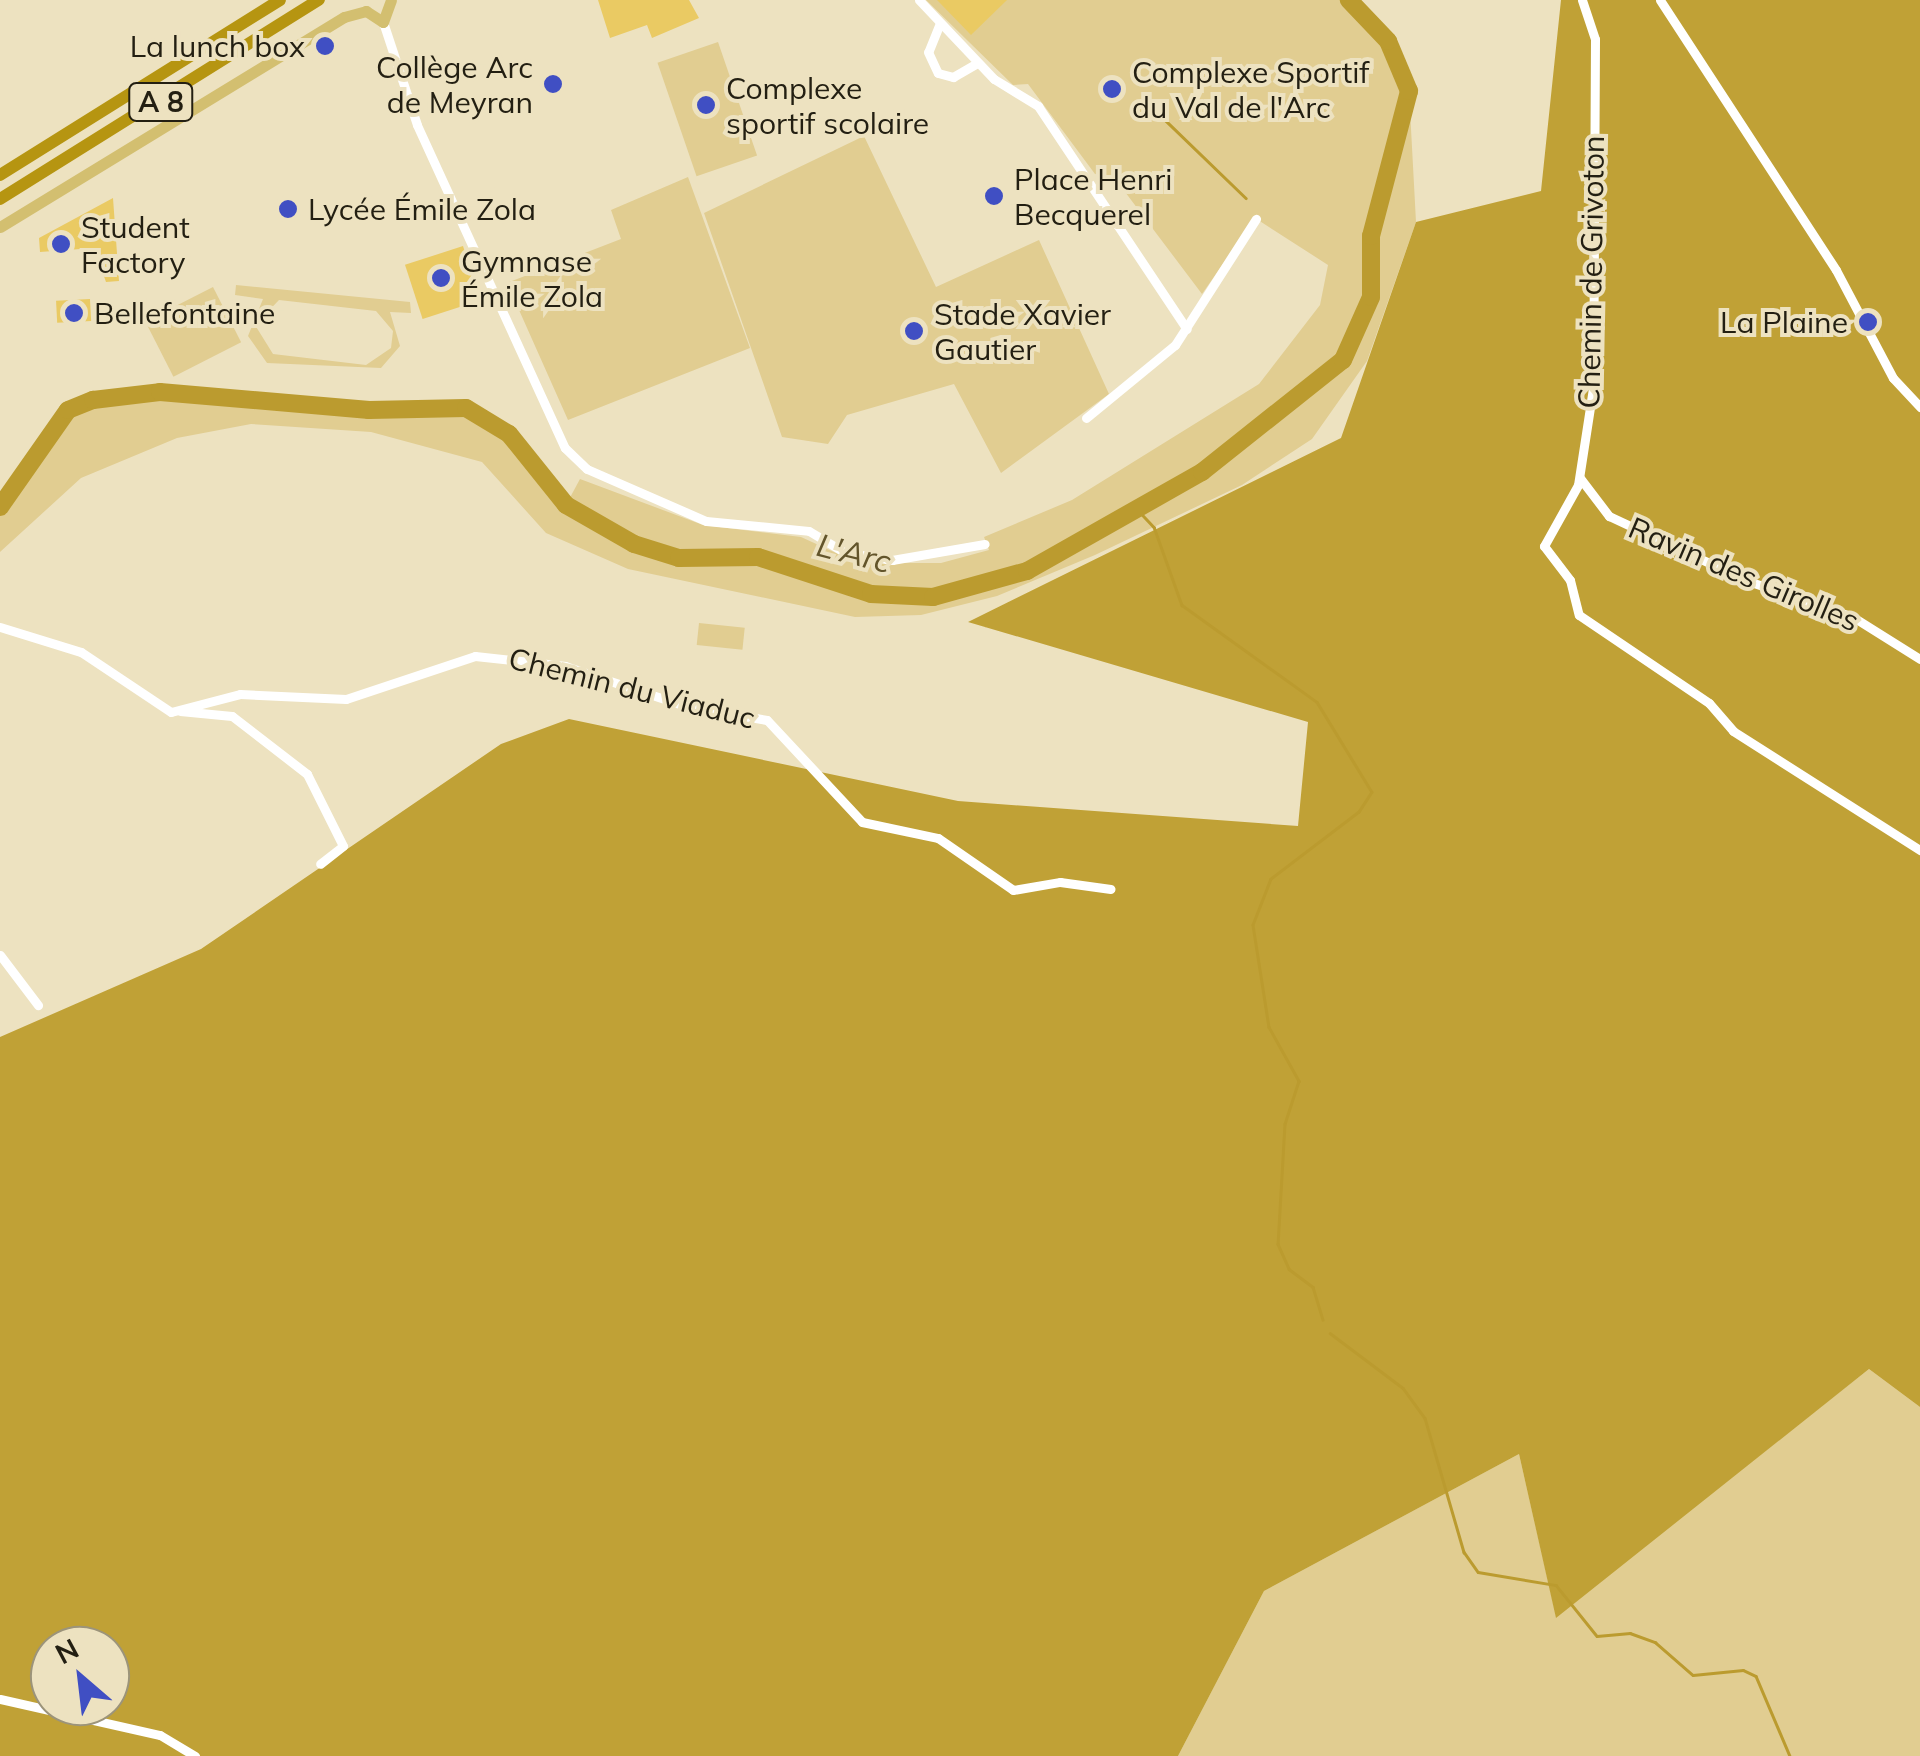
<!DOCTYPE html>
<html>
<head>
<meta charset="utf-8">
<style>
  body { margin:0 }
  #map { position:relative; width:1920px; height:1756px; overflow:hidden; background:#ede2c0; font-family:Mulish,sans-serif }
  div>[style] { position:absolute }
  .green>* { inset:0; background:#e1cd91; transform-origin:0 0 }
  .forest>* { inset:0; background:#c0a136 }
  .stream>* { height:2.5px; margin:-1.25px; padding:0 1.25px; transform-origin:1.25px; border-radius:1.25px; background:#bb9b2f }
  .river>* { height:18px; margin:-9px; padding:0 9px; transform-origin:9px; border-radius:9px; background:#bb9b2f }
  .building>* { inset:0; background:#eaca63; transform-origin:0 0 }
  .minor>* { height:9px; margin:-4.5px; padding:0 4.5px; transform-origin:4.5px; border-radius:4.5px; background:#fff }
  .major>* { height:11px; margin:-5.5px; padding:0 5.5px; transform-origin:5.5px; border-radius:5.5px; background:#d3bf70 }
  .highway>* { height:12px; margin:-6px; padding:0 6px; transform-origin:6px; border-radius:6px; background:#b69511 }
  .dots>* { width:28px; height:28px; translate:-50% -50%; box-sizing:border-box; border:5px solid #ede2c0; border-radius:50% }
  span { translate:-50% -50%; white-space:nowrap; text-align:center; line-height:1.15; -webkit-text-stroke:8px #ede2c0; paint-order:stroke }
  .shield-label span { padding:2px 8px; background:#ede2c0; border:2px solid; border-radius:8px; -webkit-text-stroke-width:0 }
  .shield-label { font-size:28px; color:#231f12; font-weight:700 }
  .poi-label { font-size:30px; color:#231f12 }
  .right { translate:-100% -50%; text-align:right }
  .left { translate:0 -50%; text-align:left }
  .street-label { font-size:30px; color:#231f12 }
  .water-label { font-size:32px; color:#63552b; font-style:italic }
  .north { position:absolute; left:30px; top:1626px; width:100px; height:100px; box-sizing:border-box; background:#ede2c0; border:2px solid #9c947a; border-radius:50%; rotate:332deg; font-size:28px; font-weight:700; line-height:40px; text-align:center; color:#231f12 }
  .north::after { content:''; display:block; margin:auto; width:35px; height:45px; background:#404fc3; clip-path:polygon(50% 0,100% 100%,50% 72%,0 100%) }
</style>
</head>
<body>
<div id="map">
  <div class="green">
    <div style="clip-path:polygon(926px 0,1349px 0,1372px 20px,1409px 91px,1416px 222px,1367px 361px,1312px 439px,1242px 485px,1095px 555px,997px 596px,921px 615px,855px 617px,628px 569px,546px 533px,482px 462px,371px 432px,251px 424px,177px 438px,81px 478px,0 552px,0 507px,68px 410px,93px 400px,160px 392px,378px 410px,466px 408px,509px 434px,566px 505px,580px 479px,703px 525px,801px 537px,858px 563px,941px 563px,989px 550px,984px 537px,1072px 500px,1259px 384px,1320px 305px,1328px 265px,1255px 218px,1202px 294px,1113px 176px,1095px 174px,1028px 84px,1013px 85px)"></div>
    <div style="left:718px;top:42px;width:120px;height:64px;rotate:71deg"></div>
    <div style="clip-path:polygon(864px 136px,936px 287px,1039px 240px,1109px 394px,1001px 473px,954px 384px,847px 415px,828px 444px,782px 437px,704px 213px)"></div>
    <div style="clip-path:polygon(688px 177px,750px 348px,568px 420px,507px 283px,621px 239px,611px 210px)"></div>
    <div style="clip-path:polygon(evenodd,236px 285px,410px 302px,411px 313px,390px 312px,400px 346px,381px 368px,267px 363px,248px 336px,263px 299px,235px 295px,236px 285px,279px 300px,376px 311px,393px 331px,391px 348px,366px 365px,273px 354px,255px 325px,279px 300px)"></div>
    <div style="left:213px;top:287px;width:62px;height:76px;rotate:63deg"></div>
    <div style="left:699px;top:623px;width:46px;height:22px;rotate:6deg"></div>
    <div style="clip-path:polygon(1869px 1369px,1920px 1407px,1920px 1756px,1178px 1756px,1264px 1591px,1519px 1454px,1556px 1616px)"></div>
  </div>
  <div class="forest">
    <div style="clip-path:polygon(evenodd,1561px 0,1920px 0,1920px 1407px,1869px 1369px,1556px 1618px,1519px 1454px,1264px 1591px,1178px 1756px,0 1756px,0 1037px,201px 949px,501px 744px,569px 719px,958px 801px,1298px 826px,1308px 722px,968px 622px,1341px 438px,1416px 222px,1541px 191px,1561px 0,50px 1646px,110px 1646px,110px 1706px,50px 1706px,50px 1646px)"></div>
  </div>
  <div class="stream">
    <div style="left:1161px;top:116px;width:118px;rotate:44deg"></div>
    <div style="left:1137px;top:509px;width:25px;rotate:47deg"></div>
    <div style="left:1154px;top:527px;width:83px;rotate:70.3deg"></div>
    <div style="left:1182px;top:605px;width:166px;rotate:35.7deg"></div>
    <div style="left:1317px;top:702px;width:105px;rotate:58.6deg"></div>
    <div style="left:1372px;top:792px;width:24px;rotate:123deg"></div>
    <div style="left:1359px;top:812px;width:111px;rotate:142.7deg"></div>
    <div style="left:1271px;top:879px;width:49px;rotate:111.4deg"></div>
    <div style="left:1253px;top:925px;width:103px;rotate:81.1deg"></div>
    <div style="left:1269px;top:1027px;width:62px;rotate:60.9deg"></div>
    <div style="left:1299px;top:1081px;width:45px;rotate:108deg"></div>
    <div style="left:1285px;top:1124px;width:120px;rotate:93.3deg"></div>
    <div style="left:1278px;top:1244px;width:27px;rotate:66deg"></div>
    <div style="left:1289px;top:1269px;width:30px;rotate:37deg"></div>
    <div style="left:1313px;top:1287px;width:34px;rotate:73deg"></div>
    <div style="left:1330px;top:1333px;width:91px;rotate:37deg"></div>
    <div style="left:1403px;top:1388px;width:37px;rotate:54deg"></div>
    <div style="left:1425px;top:1418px;width:140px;rotate:73.8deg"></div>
    <div style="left:1464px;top:1552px;width:24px;rotate:55deg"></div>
    <div style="left:1478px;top:1572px;width:79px;rotate:9.5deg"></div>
    <div style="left:1556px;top:1585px;width:65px;rotate:51.2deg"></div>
    <div style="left:1597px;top:1636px;width:33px;rotate:-5deg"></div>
    <div style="left:1630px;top:1633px;width:27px;rotate:20deg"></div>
    <div style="left:1655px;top:1642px;width:50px;rotate:41deg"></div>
    <div style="left:1693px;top:1675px;width:50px;rotate:-5.7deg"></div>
    <div style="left:1743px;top:1670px;width:14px;rotate:25deg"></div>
    <div style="left:1756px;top:1676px;width:87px;rotate:67deg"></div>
  </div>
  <div class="river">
    <div style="left:0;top:507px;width:118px;rotate:-55deg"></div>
    <div style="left:68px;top:410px;width:27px;rotate:-22deg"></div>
    <div style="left:93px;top:400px;width:67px;rotate:-6.8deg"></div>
    <div style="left:160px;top:392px;width:210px;rotate:4.9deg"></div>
    <div style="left:369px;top:410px;width:97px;rotate:-1.2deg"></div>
    <div style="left:466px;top:408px;width:50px;rotate:31.2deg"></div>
    <div style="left:509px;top:434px;width:91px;rotate:51.2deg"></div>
    <div style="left:566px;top:505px;width:78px;rotate:29.8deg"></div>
    <div style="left:634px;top:544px;width:47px;rotate:17.3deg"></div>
    <div style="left:679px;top:558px;width:79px;rotate:-0.7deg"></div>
    <div style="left:758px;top:557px;width:119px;rotate:18.1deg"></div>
    <div style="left:871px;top:594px;width:62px;rotate:2.8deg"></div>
    <div style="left:933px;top:597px;width:98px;rotate:-15.5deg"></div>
    <div style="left:1027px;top:571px;width:201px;rotate:-29.5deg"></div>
    <div style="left:1202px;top:472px;width:180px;rotate:-38.5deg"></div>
    <div style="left:1343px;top:360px;width:69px;rotate:-66deg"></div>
    <div style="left:1371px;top:297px;width:61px;rotate:-90deg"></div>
    <div style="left:1371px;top:236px;width:150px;rotate:-75.3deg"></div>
    <div style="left:1409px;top:91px;width:54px;rotate:-112.8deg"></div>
    <div style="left:1388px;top:41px;width:57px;rotate:-133.6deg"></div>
  </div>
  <div class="building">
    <div style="clip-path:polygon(598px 0,689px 0,699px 18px,652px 38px,647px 25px,610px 38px)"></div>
    <div style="clip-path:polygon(937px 0,1007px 0,971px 35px)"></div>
    <div style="clip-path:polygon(113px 198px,119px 281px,106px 282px,94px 248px,40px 252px,39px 238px)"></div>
    <div style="left:463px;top:246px;width:57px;height:61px;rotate:72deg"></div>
    <div style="left:90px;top:299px;width:22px;height:34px;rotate:87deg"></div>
  </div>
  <div class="minor">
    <div style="left:919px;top:0;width:109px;rotate:46.5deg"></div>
    <div style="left:994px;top:79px;width:52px;rotate:31.5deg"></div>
    <div style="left:1038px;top:106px;width:268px;rotate:56.3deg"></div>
    <div style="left:1582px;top:0;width:41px;rotate:71.6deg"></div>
    <div style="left:1595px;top:39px;width:349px;rotate:90.3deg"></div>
    <div style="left:1593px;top:388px;width:98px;rotate:98.8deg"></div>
    <div style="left:1578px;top:485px;width:70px;rotate:119.1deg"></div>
    <div style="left:1544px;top:546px;width:43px;rotate:52.6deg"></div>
    <div style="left:1570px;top:580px;width:36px;rotate:76deg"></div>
    <div style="left:1579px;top:615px;width:157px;rotate:34.1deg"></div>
    <div style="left:1709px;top:703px;width:37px;rotate:49deg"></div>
    <div style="left:1733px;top:731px;width:222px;rotate:32.5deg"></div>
    <div style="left:1660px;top:0;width:322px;rotate:56.9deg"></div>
    <div style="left:1836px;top:270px;width:122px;rotate:62.2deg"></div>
    <div style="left:1893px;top:378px;width:40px;rotate:47deg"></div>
    <div style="left:383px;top:22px;width:108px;rotate:71.7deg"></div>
    <div style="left:417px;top:125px;width:355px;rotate:65.4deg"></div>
    <div style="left:565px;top:448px;width:30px;rotate:44deg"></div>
    <div style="left:587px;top:469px;width:130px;rotate:23.6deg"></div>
    <div style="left:706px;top:521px;width:103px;rotate:5.5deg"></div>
    <div style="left:809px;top:531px;width:41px;rotate:31deg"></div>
    <div style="left:844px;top:552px;width:49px;rotate:9.5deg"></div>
    <div style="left:892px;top:560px;width:94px;rotate:-9.8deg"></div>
    <div style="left:940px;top:23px;width:31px;rotate:112deg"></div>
    <div style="left:928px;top:52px;width:23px;rotate:65deg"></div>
    <div style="left:938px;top:73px;width:16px;rotate:15deg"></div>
    <div style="left:953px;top:77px;width:28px;rotate:-30deg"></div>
    <div style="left:1086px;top:418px;width:115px;rotate:-39.4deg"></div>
    <div style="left:1175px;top:345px;width:150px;rotate:-57.3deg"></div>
    <div style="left:1580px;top:478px;width:48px;rotate:52.7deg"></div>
    <div style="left:1609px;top:516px;width:153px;rotate:25.1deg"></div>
    <div style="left:1748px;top:581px;width:111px;rotate:18.9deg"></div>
    <div style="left:1853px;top:617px;width:79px;rotate:32.1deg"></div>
    <div style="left:0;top:627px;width:85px;rotate:17.2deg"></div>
    <div style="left:81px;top:652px;width:108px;rotate:33.7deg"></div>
    <div style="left:171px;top:712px;width:71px;rotate:-14.6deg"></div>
    <div style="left:240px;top:694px;width:106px;rotate:2.7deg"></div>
    <div style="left:346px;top:699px;width:136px;rotate:-18.4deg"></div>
    <div style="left:475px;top:656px;width:91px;rotate:6.3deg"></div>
    <div style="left:565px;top:666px;width:126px;rotate:18.4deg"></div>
    <div style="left:685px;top:706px;width:83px;rotate:9.7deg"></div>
    <div style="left:767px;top:720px;width:139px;rotate:47deg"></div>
    <div style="left:862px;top:822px;width:78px;rotate:11.9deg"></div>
    <div style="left:938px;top:838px;width:91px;rotate:34.7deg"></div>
    <div style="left:1013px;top:890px;width:48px;rotate:-9.7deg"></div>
    <div style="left:1060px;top:882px;width:51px;rotate:7.8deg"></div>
    <div style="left:180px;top:711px;width:52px;rotate:5.5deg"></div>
    <div style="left:232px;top:716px;width:95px;rotate:37.7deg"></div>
    <div style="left:307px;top:774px;width:80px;rotate:63.4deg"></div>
    <div style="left:343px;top:846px;width:29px;rotate:142deg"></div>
    <div style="left:0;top:955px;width:63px;rotate:52.8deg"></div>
    <div style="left:0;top:1699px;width:164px;rotate:12.7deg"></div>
    <div style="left:160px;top:1735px;width:41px;rotate:31deg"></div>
  </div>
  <div class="major">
    <div style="left:366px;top:11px;width:20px;rotate:33deg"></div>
    <div style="left:383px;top:22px;width:23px;rotate:-70deg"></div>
    <div style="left:0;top:227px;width:403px;rotate:-31.4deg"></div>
    <div style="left:344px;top:17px;width:23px;rotate:-15deg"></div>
  </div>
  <div class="highway">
    <div style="left:0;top:175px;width:330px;rotate:-32deg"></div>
    <div style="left:0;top:199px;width:376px;rotate:-32deg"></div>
  </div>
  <div class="dots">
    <div style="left:325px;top:46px;background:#404fc3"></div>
    <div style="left:553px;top:84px;background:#404fc3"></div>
    <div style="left:1112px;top:89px;background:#404fc3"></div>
    <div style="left:706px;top:105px;background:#404fc3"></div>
    <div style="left:994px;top:196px;background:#404fc3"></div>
    <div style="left:288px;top:209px;background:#404fc3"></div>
    <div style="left:61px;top:244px;background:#404fc3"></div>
    <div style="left:441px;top:278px;background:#404fc3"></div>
    <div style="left:74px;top:313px;background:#404fc3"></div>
    <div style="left:1868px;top:322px;background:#404fc3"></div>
    <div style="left:914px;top:331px;background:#404fc3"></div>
  </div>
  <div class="shield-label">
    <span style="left:161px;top:102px">A 8</span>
  </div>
  <div class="poi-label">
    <span class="right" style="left:305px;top:46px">La lunch box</span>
    <span class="right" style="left:533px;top:84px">Collège Arc<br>de Meyran</span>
    <span class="left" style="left:1132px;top:89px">Complexe Sportif<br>du Val de l'Arc</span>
    <span class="left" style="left:726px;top:105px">Complexe<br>sportif scolaire</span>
    <span class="left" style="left:1014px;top:196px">Place Henri<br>Becquerel</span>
    <span class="left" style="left:308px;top:209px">Lycée Émile Zola</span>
    <span class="left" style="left:81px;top:244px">Student<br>Factory</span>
    <span class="left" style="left:461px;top:278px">Gymnase<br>Émile Zola</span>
    <span class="left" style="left:94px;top:313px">Bellefontaine</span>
    <span class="left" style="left:934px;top:331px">Stade Xavier<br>Gautier</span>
    <span class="right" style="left:1848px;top:322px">La Plaine</span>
  </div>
  <div class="street-label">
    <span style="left:1591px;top:272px;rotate:-89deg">Chemin de Grivoton</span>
    <span style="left:1744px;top:574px;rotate:23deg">Ravin des Girolles</span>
    <span style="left:632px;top:688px;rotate:14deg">Chemin du Viaduc</span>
  </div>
  <div class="water-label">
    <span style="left:854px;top:553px;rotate:14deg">L'Arc</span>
  </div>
  <div class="north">N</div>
</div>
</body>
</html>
